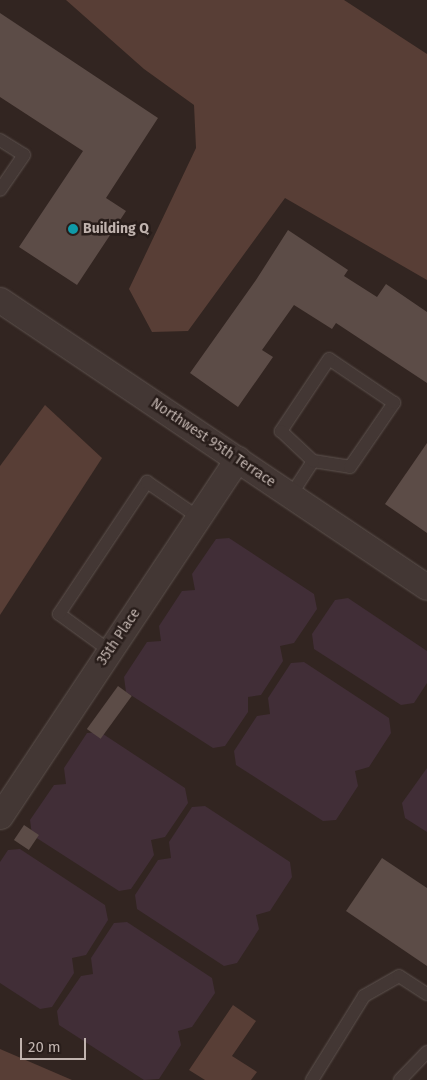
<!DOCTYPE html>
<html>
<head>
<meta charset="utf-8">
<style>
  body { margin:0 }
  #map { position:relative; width:427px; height:1080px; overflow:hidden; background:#322521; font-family:"Fira Sans",sans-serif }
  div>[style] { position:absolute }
  .green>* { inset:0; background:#412e37 }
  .water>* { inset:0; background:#583e36 }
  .building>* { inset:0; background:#5c4c47; transform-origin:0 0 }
  .roads { filter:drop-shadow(0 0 1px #5e534f) drop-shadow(0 0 1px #5e534f) }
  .service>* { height:12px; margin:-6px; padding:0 6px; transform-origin:6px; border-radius:6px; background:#433734 }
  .minor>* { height:25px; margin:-12.5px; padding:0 12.5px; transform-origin:12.5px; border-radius:12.5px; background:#433734 }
  .dots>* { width:14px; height:14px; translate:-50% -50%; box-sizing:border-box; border:2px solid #281d1a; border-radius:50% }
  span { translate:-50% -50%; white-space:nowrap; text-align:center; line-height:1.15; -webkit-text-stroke:5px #281d1a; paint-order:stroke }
  .poi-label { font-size:14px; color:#c0b3ae; font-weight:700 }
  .left { translate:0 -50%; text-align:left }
  .street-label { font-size:14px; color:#c0b3ae }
  .scale { position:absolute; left:20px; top:1038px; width:66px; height:22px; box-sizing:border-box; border:2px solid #c0b3ae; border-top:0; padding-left:6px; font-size:15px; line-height:18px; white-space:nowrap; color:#c0b3ae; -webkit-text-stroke:4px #281d1a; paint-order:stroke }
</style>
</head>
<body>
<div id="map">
  <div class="green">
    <div style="clip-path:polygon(229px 538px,314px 594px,317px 609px,294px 643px,280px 646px,283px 661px,261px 695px,248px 697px,248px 712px,225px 746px,213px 748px,126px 692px,124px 677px,147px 642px,161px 641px,159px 626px,182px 591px,195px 590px,192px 574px,216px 539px)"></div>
    <div style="clip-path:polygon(348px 598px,427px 651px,427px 683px,414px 703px,401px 705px,314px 649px,312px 634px,335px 600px)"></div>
    <div style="clip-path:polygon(304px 662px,389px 718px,391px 733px,369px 767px,355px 771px,358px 786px,336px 820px,323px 821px,236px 765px,234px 751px,257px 716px,270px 714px,268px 698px,291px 663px)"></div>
    <div style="clip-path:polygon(100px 732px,185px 788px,188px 803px,165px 837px,151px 840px,154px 855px,131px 889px,119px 891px,32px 835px,30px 820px,54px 785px,66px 784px,64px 768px,87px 733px)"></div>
    <div style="clip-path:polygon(427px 768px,427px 832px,405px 818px,402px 803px)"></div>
    <div style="clip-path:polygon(205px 806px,290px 862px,292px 877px,270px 911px,256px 915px,259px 929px,237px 963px,224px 966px,137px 909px,135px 895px,158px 860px,171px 858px,169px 842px,192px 807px)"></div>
    <div style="clip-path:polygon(20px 849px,105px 905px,108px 920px,86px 955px,72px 958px,74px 973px,52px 1007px,40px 1009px,0 983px,0 862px,8px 850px)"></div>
    <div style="clip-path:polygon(127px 922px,212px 978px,215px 993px,192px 1027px,178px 1031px,181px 1045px,159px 1079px,144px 1080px,59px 1025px,57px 1011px,81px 976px,93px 974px,91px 958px,114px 923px)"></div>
  </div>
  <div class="water">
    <div style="clip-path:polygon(66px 0,344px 0,427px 54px,427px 280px,285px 198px,188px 331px,152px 332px,129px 289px,196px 148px,194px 105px,144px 69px)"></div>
    <div style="clip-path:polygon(45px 405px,102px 458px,0 615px,0 466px)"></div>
    <div style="clip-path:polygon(233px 1005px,256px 1021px,232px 1056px,257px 1072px,251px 1080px,205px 1080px,189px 1070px)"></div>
    <div style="clip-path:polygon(0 1049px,72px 1080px,0 1080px)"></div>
  </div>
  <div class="building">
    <div style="clip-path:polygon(0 13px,158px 118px,106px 198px,126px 211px,77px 285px,19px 247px,83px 151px,0 97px)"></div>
    <div style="clip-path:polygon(288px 230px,348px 270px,344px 276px,377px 297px,386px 284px,427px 312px,427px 383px,336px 323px,332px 329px,294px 305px,262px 350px,273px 357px,238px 407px,190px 373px,256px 280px)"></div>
    <div style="clip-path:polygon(427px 443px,427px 533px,385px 504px)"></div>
    <div style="left:118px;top:686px;width:17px;height:53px;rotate:36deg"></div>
    <div style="left:24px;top:825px;width:18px;height:18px;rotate:34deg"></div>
    <div style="clip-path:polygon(382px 858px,427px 888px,427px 966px,346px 911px)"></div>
  </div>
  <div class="roads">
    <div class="service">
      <div style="left:0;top:140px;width:28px;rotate:32deg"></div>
      <div style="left:24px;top:155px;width:42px;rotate:124.4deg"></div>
      <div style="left:291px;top:495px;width:40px;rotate:-57.1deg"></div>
      <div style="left:313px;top:461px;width:37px;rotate:9deg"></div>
      <div style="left:350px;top:467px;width:78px;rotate:-55.5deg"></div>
      <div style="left:394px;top:403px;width:78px;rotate:-145.9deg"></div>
      <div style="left:329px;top:359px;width:87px;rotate:123.7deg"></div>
      <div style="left:281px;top:431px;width:44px;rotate:43.2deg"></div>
      <div style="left:110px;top:651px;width:63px;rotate:-144deg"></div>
      <div style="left:59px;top:614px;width:159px;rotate:-56.3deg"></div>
      <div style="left:147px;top:482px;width:62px;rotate:34.5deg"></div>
      <div style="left:312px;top:1080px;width:99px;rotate:-58.2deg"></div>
      <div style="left:364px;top:996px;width:40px;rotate:-29.7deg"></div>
      <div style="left:399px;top:976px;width:33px;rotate:33deg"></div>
      <div style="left:400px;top:1080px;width:39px;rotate:-46deg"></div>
    </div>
    <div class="minor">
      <div style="left:0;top:300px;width:514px;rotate:33.91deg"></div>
      <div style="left:0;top:816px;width:429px;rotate:-56.4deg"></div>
    </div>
  </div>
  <div class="dots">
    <div style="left:73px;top:229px;background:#0f9aa8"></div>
  </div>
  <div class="poi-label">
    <span class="left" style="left:83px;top:229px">Building Q</span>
  </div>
  <div class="street-label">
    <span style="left:213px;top:443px;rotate:34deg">Northwest 95th Terrace</span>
    <span style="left:119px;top:637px;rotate:-56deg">35th Place</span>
  </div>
  <div class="scale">20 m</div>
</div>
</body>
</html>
